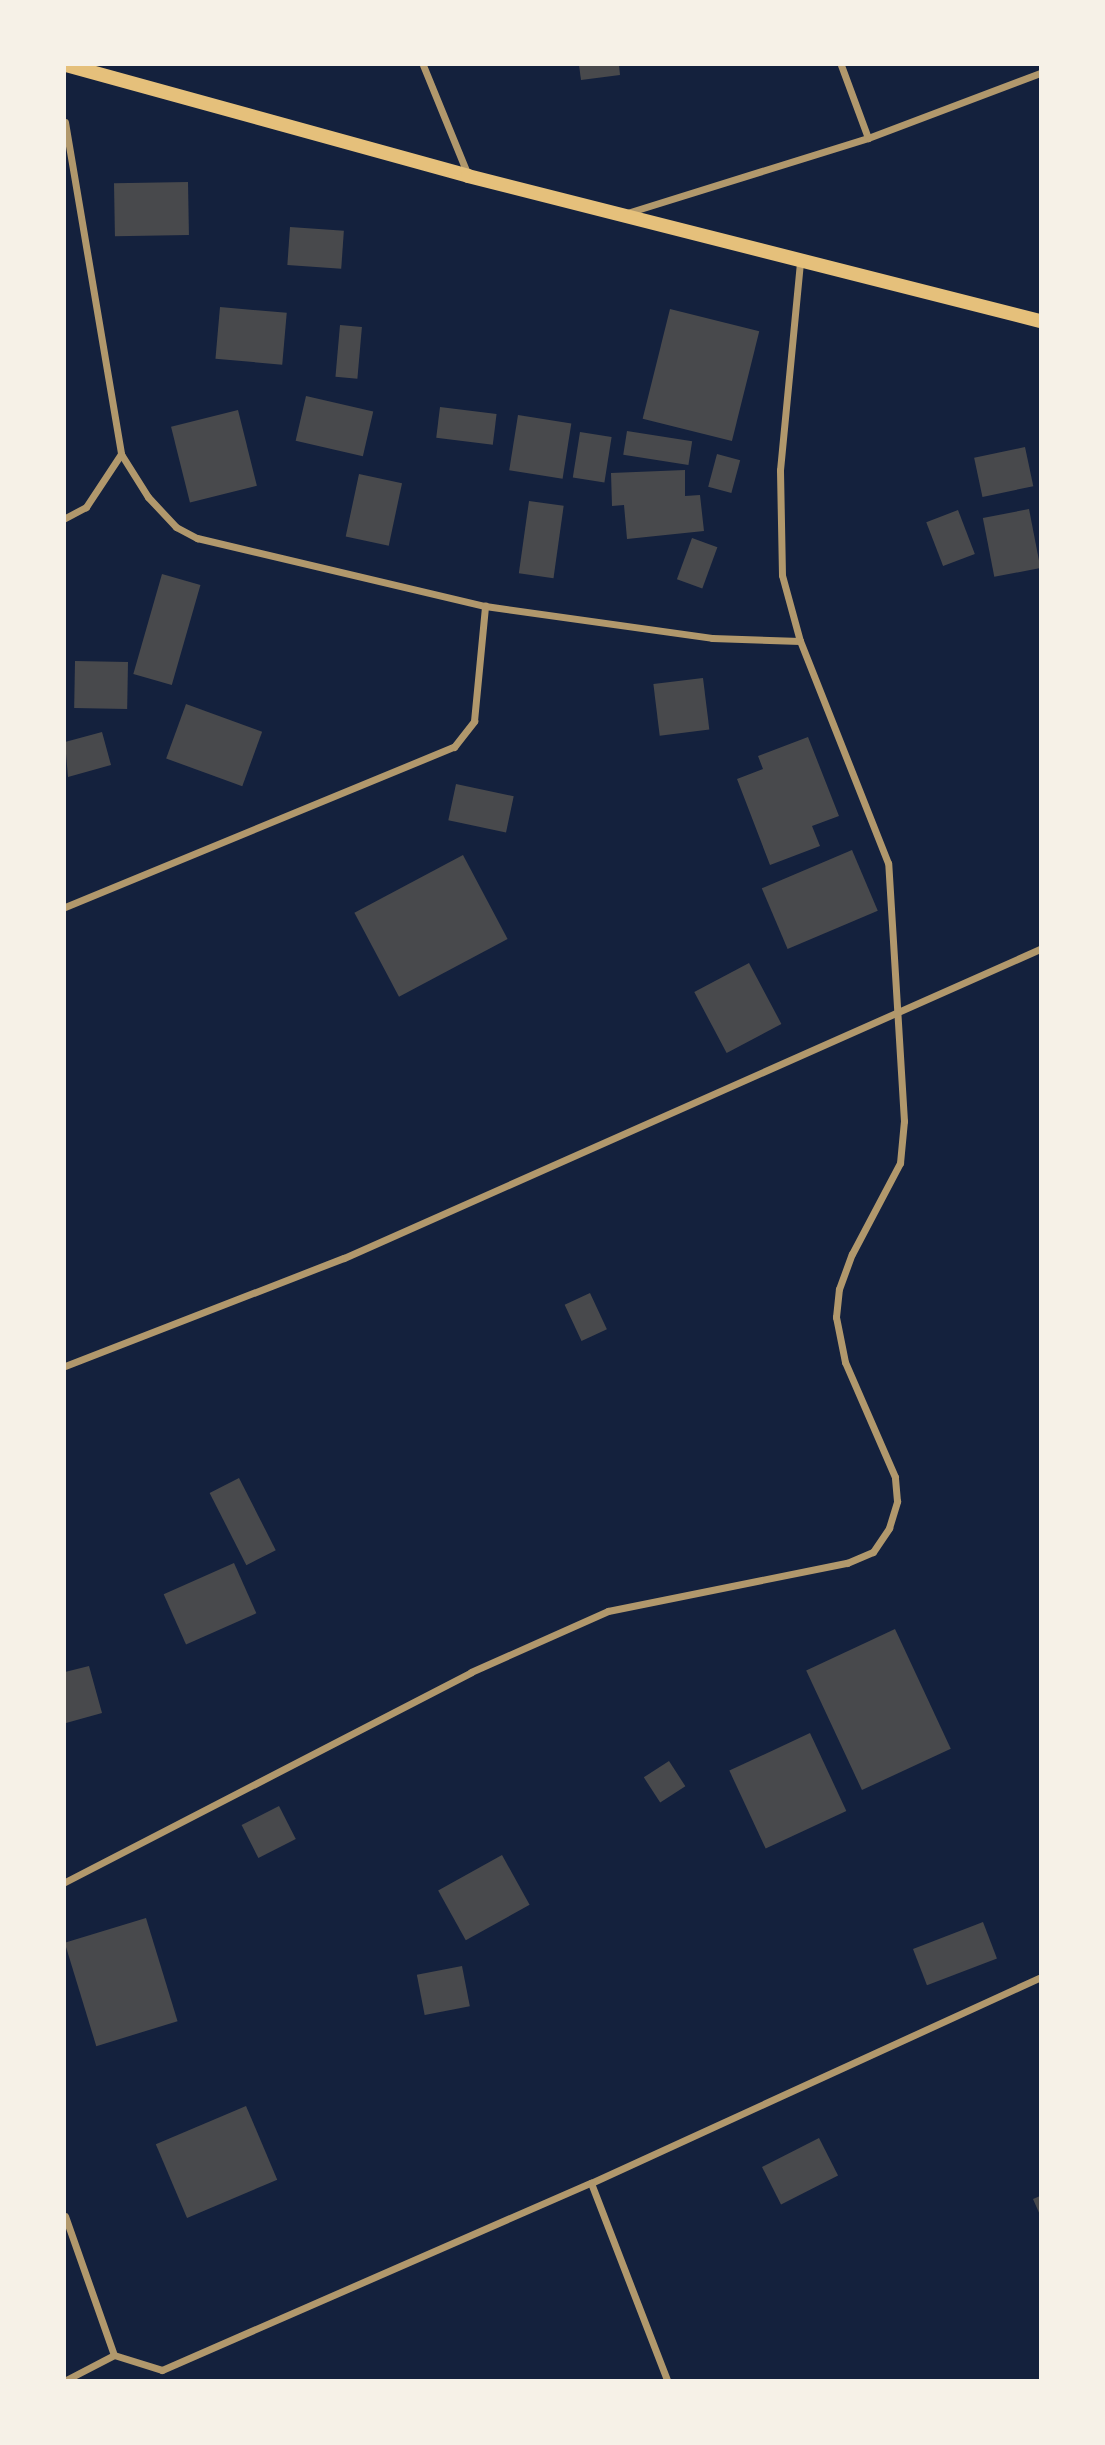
<!DOCTYPE html>
<html>
<head>
<meta charset="utf-8">
<style>
  body { margin:0 }
  #map { position:relative; width:1105px; height:2445px; overflow:hidden; background:#14213d; font-family:Spectral,serif }
  div>[style] { position:absolute }
  .building>* { inset:0; background:#48494c; transform-origin:0 0 }
  .minor>* { height:7px; margin:-3.5px; padding:0 3.5px; transform-origin:3.5px; border-radius:3.5px; background:#b1986c }
  .secondary>* { height:14px; margin:-7px; padding:0 7px; transform-origin:7px; border-radius:7px; background:#e5c07b }
  span { translate:-50% -50%; white-space:nowrap; text-align:center; line-height:1.15; -webkit-text-stroke:5px #f6f1e7; paint-order:stroke }
  .frame { position:absolute; inset:0; border:66px solid #f6f1e7; pointer-events:none }
</style>
</head>
<body>
<div id="map">
  <div class="building">
    <div style="clip-path:polygon(579px 65px,619px 65px,620px 75px,581px 80px)"></div>
    <div style="left:188px;top:182px;width:53px;height:74px;rotate:89deg"></div>
    <div style="left:290px;top:227px;width:54px;height:38px;rotate:4deg"></div>
    <div style="left:220px;top:307px;width:67px;height:52px;rotate:5deg"></div>
    <div style="left:670px;top:309px;width:92px;height:113px;rotate:14deg"></div>
    <div style="left:340px;top:325px;width:22px;height:52px;rotate:5deg"></div>
    <div style="left:306px;top:396px;width:69px;height:46px;rotate:13deg"></div>
    <div style="left:440px;top:407px;width:57px;height:31px;rotate:7deg"></div>
    <div style="left:238px;top:410px;width:78px;height:69px;rotate:76deg"></div>
    <div style="left:518px;top:415px;width:54px;height:56px;rotate:9deg"></div>
    <div style="left:627px;top:431px;width:66px;height:24px;rotate:9deg"></div>
    <div style="left:580px;top:432px;width:32px;height:46px;rotate:9deg"></div>
    <div style="left:1025px;top:447px;width:40px;height:52px;rotate:78deg"></div>
    <div style="left:717px;top:454px;width:24px;height:34px;rotate:15deg"></div>
    <div style="clip-path:polygon(685px 470px,685px 496px,700px 495px,704px 531px,627px 539px,624px 505px,612px 506px,611px 473px)"></div>
    <div style="left:359px;top:474px;width:44px;height:64px;rotate:12deg"></div>
    <div style="left:529px;top:501px;width:35px;height:73px;rotate:8deg"></div>
    <div style="left:1029px;top:509px;width:60px;height:47px;rotate:79deg"></div>
    <div style="left:958px;top:510px;width:47px;height:34px;rotate:69deg"></div>
    <div style="left:692px;top:538px;width:27px;height:44px;rotate:20deg"></div>
    <div style="left:162px;top:574px;width:40px;height:104px;rotate:16deg"></div>
    <div style="left:75px;top:661px;width:53px;height:47px;rotate:1deg"></div>
    <div style="left:703px;top:678px;width:52px;height:50px;rotate:83deg"></div>
    <div style="left:186px;top:704px;width:81px;height:58px;rotate:20deg"></div>
    <div style="clip-path:polygon(102px 732px,111px 765px,68px 777px,65px 742px)"></div>
    <div style="clip-path:polygon(808px 737px,839px 816px,812px 826px,820px 846px,770px 865px,737px 779px,763px 769px,758px 756px)"></div>
    <div style="left:456px;top:784px;width:59px;height:37px;rotate:12deg"></div>
    <div style="left:852px;top:850px;width:66px;height:98px;rotate:67deg"></div>
    <div style="left:463px;top:855px;width:95px;height:123px;rotate:62deg"></div>
    <div style="left:749px;top:963px;width:69px;height:62px;rotate:62deg"></div>
    <div style="left:590px;top:1293px;width:40px;height:28px;rotate:65deg"></div>
    <div style="left:239px;top:1478px;width:81px;height:33px;rotate:63deg"></div>
    <div style="left:234px;top:1563px;width:55px;height:77px;rotate:66deg"></div>
    <div style="left:895px;top:1629px;width:132px;height:98px;rotate:65deg"></div>
    <div style="clip-path:polygon(89px 1666px,102px 1713px,66px 1723px,65px 1672px)"></div>
    <div style="left:810px;top:1733px;width:86px;height:89px;rotate:65deg"></div>
    <div style="left:669px;top:1761px;width:30px;height:30px;rotate:57deg"></div>
    <div style="left:279px;top:1806px;width:37px;height:42px;rotate:63deg"></div>
    <div style="left:502px;top:1855px;width:57px;height:73px;rotate:61deg"></div>
    <div style="left:146px;top:1918px;width:108px;height:85px;rotate:73deg"></div>
    <div style="left:983px;top:1922px;width:39px;height:75px;rotate:69deg"></div>
    <div style="left:462px;top:1966px;width:41px;height:46px;rotate:79deg"></div>
    <div style="left:246px;top:2106px;width:80px;height:98px;rotate:67deg"></div>
    <div style="left:819px;top:2138px;width:42px;height:64px;rotate:63deg"></div>
    <div style="clip-path:polygon(1040px 2196px,1040px 2215px,1033px 2199px)"></div>
  </div>
  <div class="minor">
    <div style="left:423px;top:65px;width:119px;rotate:67.8deg"></div>
    <div style="left:841px;top:65px;width:78px;rotate:69.7deg"></div>
    <div style="left:65px;top:122px;width:337px;rotate:80.4deg"></div>
    <div style="left:121px;top:454px;width:64px;rotate:123.4deg"></div>
    <div style="left:86px;top:507px;width:24px;rotate:152deg"></div>
    <div style="left:627px;top:213px;width:252px;rotate:-17.3deg"></div>
    <div style="left:868px;top:138px;width:184px;rotate:-20.7deg"></div>
    <div style="left:121px;top:454px;width:51px;rotate:57.9deg"></div>
    <div style="left:148px;top:497px;width:41px;rotate:47deg"></div>
    <div style="left:176px;top:527px;width:24px;rotate:28deg"></div>
    <div style="left:197px;top:538px;width:296px;rotate:13.3deg"></div>
    <div style="left:485px;top:606px;width:229px;rotate:8deg"></div>
    <div style="left:712px;top:638px;width:88px;rotate:2deg"></div>
    <div style="left:65px;top:907px;width:421px;rotate:-22.4deg"></div>
    <div style="left:454px;top:747px;width:33px;rotate:-52deg"></div>
    <div style="left:474px;top:721px;width:116px;rotate:-84.5deg"></div>
    <div style="left:65px;top:1366px;width:299px;rotate:-21.2deg"></div>
    <div style="left:344px;top:1258px;width:762px;rotate:-23.94deg"></div>
    <div style="left:65px;top:1882px;width:457px;rotate:-27.3deg"></div>
    <div style="left:471px;top:1672px;width:150px;rotate:-24deg"></div>
    <div style="left:608px;top:1611px;width:244px;rotate:-11.4deg"></div>
    <div style="left:847px;top:1563px;width:28px;rotate:-23deg"></div>
    <div style="left:873px;top:1552px;width:29px;rotate:-56deg"></div>
    <div style="left:889px;top:1528px;width:28px;rotate:-73deg"></div>
    <div style="left:897px;top:1501px;width:24px;rotate:-95deg"></div>
    <div style="left:895px;top:1477px;width:125px;rotate:-113.5deg"></div>
    <div style="left:845px;top:1362px;width:46px;rotate:-101.3deg"></div>
    <div style="left:836px;top:1317px;width:28px;rotate:-84deg"></div>
    <div style="left:839px;top:1289px;width:37px;rotate:-70deg"></div>
    <div style="left:852px;top:1254px;width:103px;rotate:-62.2deg"></div>
    <div style="left:900px;top:1163px;width:42px;rotate:-84.6deg"></div>
    <div style="left:904px;top:1121px;width:258px;rotate:-93.5deg"></div>
    <div style="left:888px;top:863px;width:239px;rotate:-111.6deg"></div>
    <div style="left:800px;top:641px;width:68px;rotate:-105.3deg"></div>
    <div style="left:782px;top:575px;width:105px;rotate:-91.1deg"></div>
    <div style="left:780px;top:470px;width:209px;rotate:-84.5deg"></div>
    <div style="left:591px;top:2183px;width:211px;rotate:68.9deg"></div>
    <div style="left:65px;top:2216px;width:147px;rotate:70.6deg"></div>
    <div style="left:66px;top:2380px;width:54px;rotate:-27.5deg"></div>
    <div style="left:114px;top:2355px;width:50px;rotate:17.4deg"></div>
    <div style="left:162px;top:2370px;width:468px;rotate:-23.6deg"></div>
    <div style="left:591px;top:2183px;width:494px;rotate:-24.6deg"></div>
  </div>
  <div class="secondary">
    <div style="left:66px;top:65px;width:417px;rotate:15.4deg"></div>
    <div style="left:468px;top:176px;width:590px;rotate:14.22deg"></div>
  </div>
  <div class="frame"></div>
</div>
</body>
</html>
